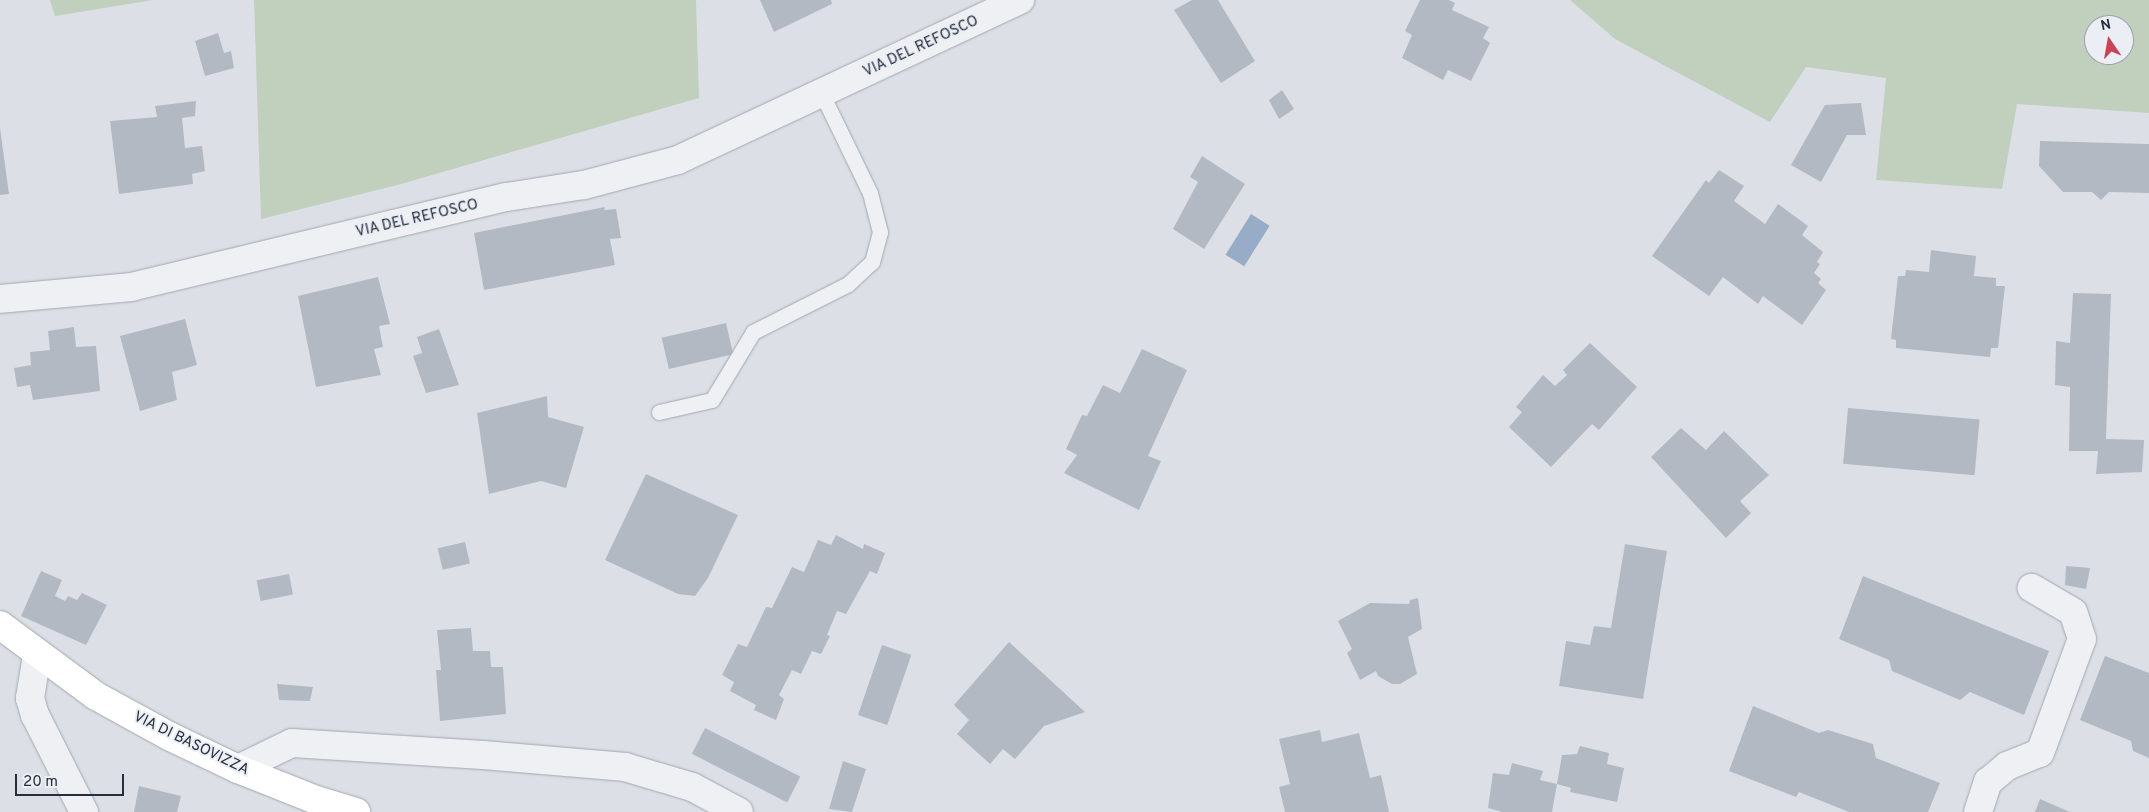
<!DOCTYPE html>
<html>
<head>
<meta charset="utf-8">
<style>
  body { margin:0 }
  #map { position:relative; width:2149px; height:812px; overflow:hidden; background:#dce0e6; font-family:Overpass,sans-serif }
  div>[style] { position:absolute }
  .green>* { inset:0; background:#c1cfbd }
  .water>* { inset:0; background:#97acc6; transform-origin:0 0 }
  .building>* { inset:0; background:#b3b9c2; transform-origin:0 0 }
  .roads { filter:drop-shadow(0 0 1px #a2a7b0) drop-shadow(0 0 1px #a2a7b0) }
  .lane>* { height:15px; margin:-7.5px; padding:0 7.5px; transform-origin:7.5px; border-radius:7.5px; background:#eef0f4 }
  .street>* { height:28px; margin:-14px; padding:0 14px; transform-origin:14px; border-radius:14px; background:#eef0f4 }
  .secondary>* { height:28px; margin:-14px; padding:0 14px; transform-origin:14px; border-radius:14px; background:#fff }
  span { translate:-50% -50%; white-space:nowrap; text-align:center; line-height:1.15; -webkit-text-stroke:4px #ebeef4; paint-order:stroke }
  .street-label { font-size:15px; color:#262d3c }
  .north { position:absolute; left:2084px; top:15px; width:50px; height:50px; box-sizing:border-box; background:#ebeef4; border:1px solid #9ca1aa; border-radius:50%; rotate:348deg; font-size:14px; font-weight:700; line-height:20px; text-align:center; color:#262d3c }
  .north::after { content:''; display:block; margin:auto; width:18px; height:22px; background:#ca4253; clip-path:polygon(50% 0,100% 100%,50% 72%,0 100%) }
  .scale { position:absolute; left:15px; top:774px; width:109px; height:22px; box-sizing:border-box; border:2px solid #262d3c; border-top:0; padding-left:6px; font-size:15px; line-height:18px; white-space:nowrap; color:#262d3c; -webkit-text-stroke:4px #ebeef4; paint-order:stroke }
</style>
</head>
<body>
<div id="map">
  <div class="green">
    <div style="clip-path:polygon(50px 0,153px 0,55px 16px)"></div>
    <div style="clip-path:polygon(254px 0,696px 0,699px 98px,401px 184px,261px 219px)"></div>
    <div style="clip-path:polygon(evenodd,1570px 0,2149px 0,2149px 113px,2017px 104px,2002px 189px,1876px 180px,1886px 78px,1806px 67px,1770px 122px,1615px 39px,1570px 0,2094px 25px,2124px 25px,2124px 55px,2094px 55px,2094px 25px)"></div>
  </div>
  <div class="water">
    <div style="left:1251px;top:214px;width:22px;height:48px;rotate:32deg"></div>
  </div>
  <div class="building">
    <div style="clip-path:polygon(760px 0,831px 0,832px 4px,774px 32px)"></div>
    <div style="clip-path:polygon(1192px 0,1218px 0,1255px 61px,1221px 83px,1174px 10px)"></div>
    <div style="clip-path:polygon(1420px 0,1449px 0,1455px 3px,1452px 10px,1489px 27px,1483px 38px,1490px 43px,1471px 81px,1448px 70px,1443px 80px,1402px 58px,1412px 35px,1405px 31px)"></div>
    <div style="clip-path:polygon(218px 33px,224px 53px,231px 51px,234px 68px,205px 76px,195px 41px)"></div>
    <div style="clip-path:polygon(1282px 90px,1294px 109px,1279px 119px,1269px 100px)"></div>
    <div style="clip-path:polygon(196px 101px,195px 116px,182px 118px,185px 148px,202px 146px,205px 171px,192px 174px,193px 184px,119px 194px,110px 121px,157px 117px,155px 106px)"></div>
    <div style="clip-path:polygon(1861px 103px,1866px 135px,1847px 135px,1821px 182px,1791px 165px,1825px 105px)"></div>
    <div style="clip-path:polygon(0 128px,9px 194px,0 195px)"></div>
    <div style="clip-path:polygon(2040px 141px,2149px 144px,2149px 193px,2109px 192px,2101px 200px,2092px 192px,2063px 192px,2039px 166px)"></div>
    <div style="clip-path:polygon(1202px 156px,1245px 184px,1204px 249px,1173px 229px,1198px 182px,1190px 177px)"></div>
    <div style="clip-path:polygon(1719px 170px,1744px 186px,1734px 201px,1765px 224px,1778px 204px,1808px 226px,1802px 235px,1823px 252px,1817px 262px,1820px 264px,1814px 273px,1821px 279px,1818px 283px,1826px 290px,1802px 325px,1763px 296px,1758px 304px,1723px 277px,1709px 296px,1652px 256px,1706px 180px,1709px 183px)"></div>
    <div style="clip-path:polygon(605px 207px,604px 210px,616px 209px,621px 238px,610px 239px,615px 265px,484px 290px,474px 233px)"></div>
    <div style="clip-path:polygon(1931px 250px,1976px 256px,1974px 276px,1996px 278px,1996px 286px,2005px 286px,1998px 348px,1991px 348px,1990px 357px,1896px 348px,1896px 340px,1891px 339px,1898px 276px,1905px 276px,1906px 270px,1929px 272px)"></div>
    <div style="clip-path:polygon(378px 277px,390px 324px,379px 326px,383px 347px,374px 349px,381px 375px,316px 387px,298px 296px)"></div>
    <div style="clip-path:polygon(2073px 293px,2111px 294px,2106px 439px,2144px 440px,2142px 472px,2096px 474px,2098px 451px,2107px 451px,2069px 451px,2070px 387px,2055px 385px,2056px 341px,2070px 343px)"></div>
    <div style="clip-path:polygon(185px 319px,197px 365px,172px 372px,177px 400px,140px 411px,120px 336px)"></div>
    <div style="left:726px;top:323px;width:32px;height:66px;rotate:77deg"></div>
    <div style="clip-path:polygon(74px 327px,76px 347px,96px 346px,100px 391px,33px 400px,30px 385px,17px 387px,14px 368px,31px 365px,30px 352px,50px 350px,48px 331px)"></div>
    <div style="clip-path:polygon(439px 329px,459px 385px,426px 393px,413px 356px,422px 353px,417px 337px)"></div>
    <div style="clip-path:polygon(1590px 343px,1637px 387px,1599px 430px,1592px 424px,1551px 467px,1509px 427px,1522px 412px,1516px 407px,1543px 375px,1555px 386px,1567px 375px,1563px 370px)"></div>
    <div style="clip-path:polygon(1142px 349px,1187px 370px,1148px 456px,1161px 461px,1139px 510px,1064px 473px,1077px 455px,1066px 449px,1082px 415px,1087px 416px,1103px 385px,1120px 393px)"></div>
    <div style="clip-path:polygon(547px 396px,548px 417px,584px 427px,566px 488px,541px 481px,489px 494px,477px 413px)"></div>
    <div style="left:1848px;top:408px;width:132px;height:56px;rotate:5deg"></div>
    <div style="clip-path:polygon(1681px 428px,1706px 450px,1724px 431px,1769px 475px,1740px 501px,1751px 513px,1726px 538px,1651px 457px)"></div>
    <div style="clip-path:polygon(646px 474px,738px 515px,708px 578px,695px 596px,678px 594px,605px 560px)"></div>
    <div style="clip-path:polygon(836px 535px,863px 549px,864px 544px,885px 553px,877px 574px,870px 571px,846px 614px,837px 611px,827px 635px,830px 636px,821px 654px,812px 651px,801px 674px,792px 670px,779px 695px,784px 699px,776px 720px,754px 710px,756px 705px,730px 691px,734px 682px,722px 675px,738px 644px,747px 647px,766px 607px,772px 608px,792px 567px,804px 572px,818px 540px,831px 545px)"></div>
    <div style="left:465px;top:542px;width:22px;height:28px;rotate:77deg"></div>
    <div style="clip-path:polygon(1625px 544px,1667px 551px,1643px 699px,1559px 686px,1566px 641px,1590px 645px,1594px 626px,1611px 628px)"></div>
    <div style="clip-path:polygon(2066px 566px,2090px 568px,2086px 589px,2065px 585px)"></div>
    <div style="clip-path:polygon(41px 571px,62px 580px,55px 596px,65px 601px,68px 596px,77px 600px,82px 593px,107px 605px,86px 645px,21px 616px)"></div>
    <div style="left:289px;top:574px;width:21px;height:33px;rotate:79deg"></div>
    <div style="clip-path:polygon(1863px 576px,2049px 651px,2024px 715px,1970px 692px,1960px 700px,1892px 671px,1889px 660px,1839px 639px)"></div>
    <div style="clip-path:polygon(1418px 598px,1422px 629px,1408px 637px,1417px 674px,1400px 684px,1392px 684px,1378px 676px,1376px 671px,1360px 680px,1347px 653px,1352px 649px,1338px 621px,1370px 603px,1409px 604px,1410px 600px)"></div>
    <div style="clip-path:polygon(471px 628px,473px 651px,490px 651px,491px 667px,503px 667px,506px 714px,440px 721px,436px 670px,441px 670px,437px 630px)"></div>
    <div style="clip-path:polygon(1009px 642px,1085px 712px,1044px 726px,1015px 759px,1003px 749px,990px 764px,957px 734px,969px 720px,954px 705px)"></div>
    <div style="left:882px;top:645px;width:31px;height:74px;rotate:19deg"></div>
    <div style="clip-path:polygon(2105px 656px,2149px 673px,2149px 758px,2133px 751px,2131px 741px,2080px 720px)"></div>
    <div style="clip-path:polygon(277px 684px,313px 687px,310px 701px,279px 700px)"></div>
    <div style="clip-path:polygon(1753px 706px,1819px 733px,1828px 730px,1873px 744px,1876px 758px,1940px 783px,1928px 812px,1849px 812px,1799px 792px,1796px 797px,1729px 771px)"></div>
    <div style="left:705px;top:728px;width:107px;height:29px;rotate:27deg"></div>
    <div style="clip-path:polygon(1320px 730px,1322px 742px,1359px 733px,1370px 778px,1381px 775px,1389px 812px,1285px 812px,1279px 787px,1290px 784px,1279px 739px)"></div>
    <div style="clip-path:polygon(1580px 746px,1609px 753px,1607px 764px,1624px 768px,1617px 802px,1570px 792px,1571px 788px,1557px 784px,1562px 755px,1577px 754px)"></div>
    <div style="clip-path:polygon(843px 761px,866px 769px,852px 812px,829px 809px)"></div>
    <div style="clip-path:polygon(1512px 763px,1543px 771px,1540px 780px,1557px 784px,1552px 812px,1502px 812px,1488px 808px,1493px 773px,1509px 775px)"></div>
    <div style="clip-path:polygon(139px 786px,181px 796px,177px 812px,134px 812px)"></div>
    <div style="clip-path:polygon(2040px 799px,2070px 812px,2035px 812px)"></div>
  </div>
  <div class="roads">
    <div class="lane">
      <div style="left:659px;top:412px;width:54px;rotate:-12.8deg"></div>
      <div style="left:712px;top:400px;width:79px;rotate:-58.9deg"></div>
      <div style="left:753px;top:332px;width:106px;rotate:-26.8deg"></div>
      <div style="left:848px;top:284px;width:33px;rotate:-43deg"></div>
      <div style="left:872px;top:262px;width:31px;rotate:-75deg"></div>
      <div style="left:880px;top:232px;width:40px;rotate:-104.4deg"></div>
      <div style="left:870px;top:193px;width:110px;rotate:-115.9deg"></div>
    </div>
    <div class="street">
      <div style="left:0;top:299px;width:132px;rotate:-5.2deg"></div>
      <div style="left:131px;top:287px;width:387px;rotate:-13.5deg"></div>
      <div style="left:507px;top:197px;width:78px;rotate:-8.9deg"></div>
      <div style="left:584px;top:185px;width:97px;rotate:-14.9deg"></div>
      <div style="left:678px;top:160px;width:378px;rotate:-25.1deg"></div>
      <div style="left:37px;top:655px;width:44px;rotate:99.2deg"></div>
      <div style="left:30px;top:698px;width:18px;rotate:74deg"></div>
      <div style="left:35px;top:715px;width:109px;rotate:63.2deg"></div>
      <div style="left:238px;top:769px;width:60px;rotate:-25.7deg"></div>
      <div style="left:292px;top:743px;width:191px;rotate:3.6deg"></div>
      <div style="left:483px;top:755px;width:143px;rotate:4.8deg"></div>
      <div style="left:625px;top:767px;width:70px;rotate:16.6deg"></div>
      <div style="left:692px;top:787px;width:53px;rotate:28deg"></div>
      <div style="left:1978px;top:812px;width:32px;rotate:-72deg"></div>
      <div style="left:1988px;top:782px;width:25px;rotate:-40deg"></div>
      <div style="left:2007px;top:766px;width:35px;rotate:-22deg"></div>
      <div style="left:2040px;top:753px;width:121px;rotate:-69.8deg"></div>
      <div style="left:2082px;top:639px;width:28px;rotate:-108deg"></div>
      <div style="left:2073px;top:612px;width:48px;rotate:-149.7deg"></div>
    </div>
    <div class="secondary">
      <div style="left:0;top:625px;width:119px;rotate:36.5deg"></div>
      <div style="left:96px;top:696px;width:83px;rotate:28.7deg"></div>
      <div style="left:169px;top:736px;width:76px;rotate:25.6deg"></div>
      <div style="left:238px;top:769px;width:84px;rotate:21.7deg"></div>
      <div style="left:316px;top:800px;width:42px;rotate:16.7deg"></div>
    </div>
  </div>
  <div class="street-label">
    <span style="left:921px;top:47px;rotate:-25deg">VIA DEL REFOSCO</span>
    <span style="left:417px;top:219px;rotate:-13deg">VIA DEL REFOSCO</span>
    <span style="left:191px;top:744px;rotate:26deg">VIA DI BASOVIZZA</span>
  </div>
  <div class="north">N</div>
  <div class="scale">20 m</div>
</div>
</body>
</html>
